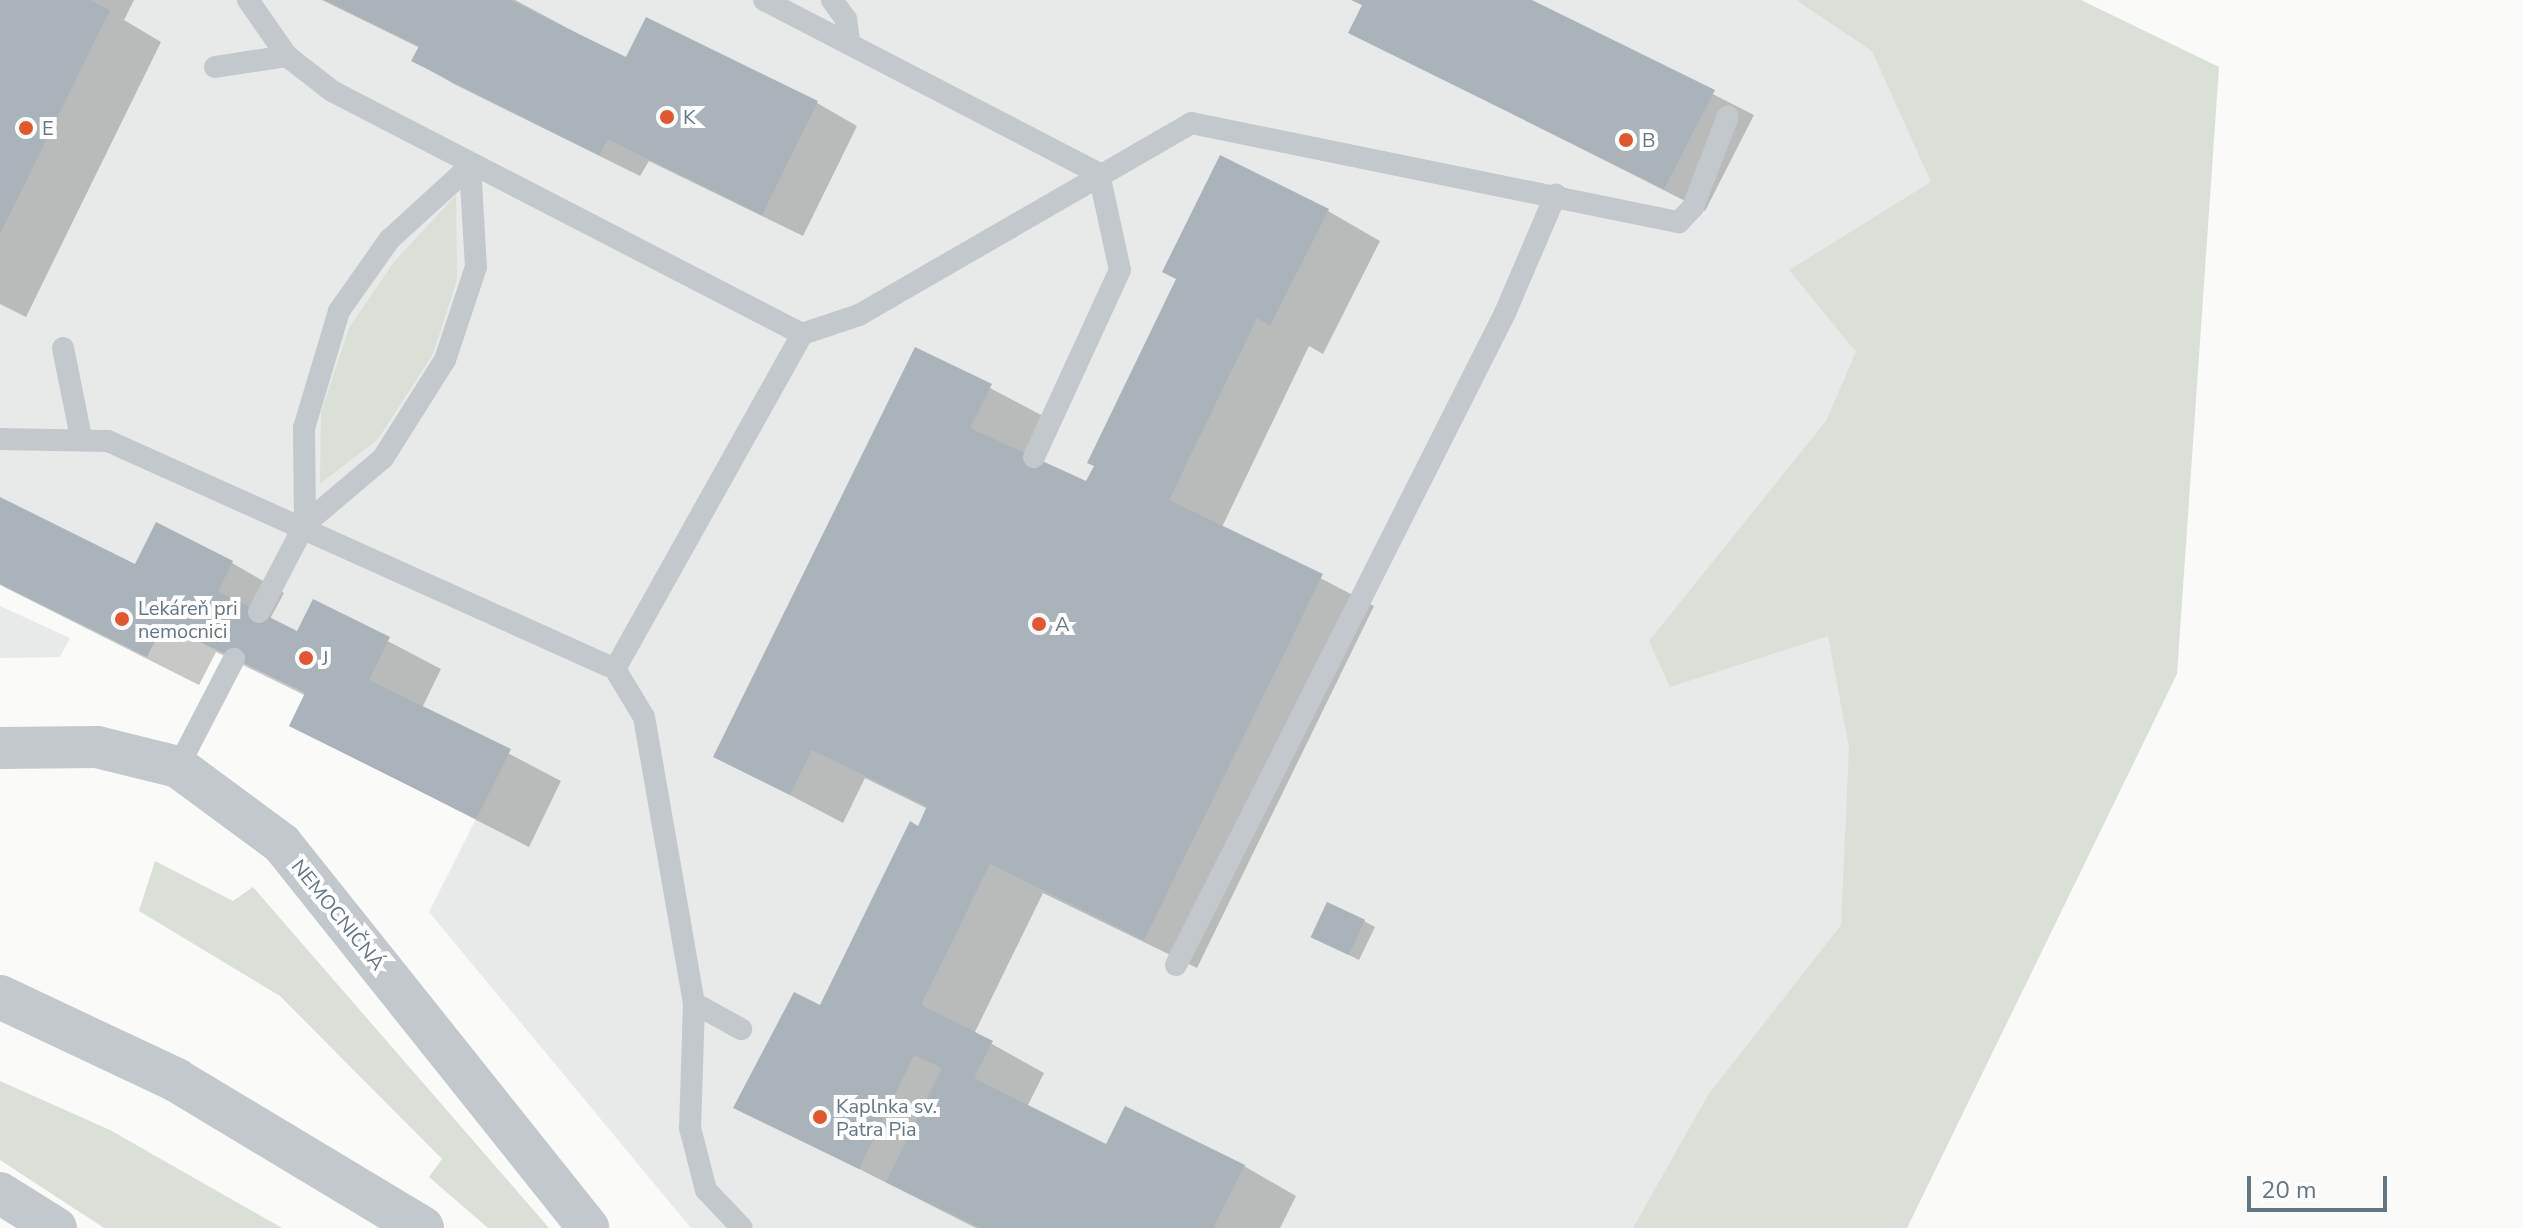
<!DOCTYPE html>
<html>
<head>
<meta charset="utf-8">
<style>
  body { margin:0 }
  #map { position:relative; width:2523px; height:1228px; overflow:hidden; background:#fafaf8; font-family:"Nunito Sans",sans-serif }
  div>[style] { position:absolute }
  .built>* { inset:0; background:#e8e9e9 }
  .green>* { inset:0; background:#dadfd7 }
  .shadow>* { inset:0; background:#0003 }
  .building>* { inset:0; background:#aab3b9; transform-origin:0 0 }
  .service>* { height:22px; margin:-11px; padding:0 11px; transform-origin:11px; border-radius:11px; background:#c3c8cc }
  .minor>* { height:42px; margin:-21px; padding:0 21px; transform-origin:21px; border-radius:21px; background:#c3c8cc }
  .tertiary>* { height:44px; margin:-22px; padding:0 22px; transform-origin:22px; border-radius:22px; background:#c3c8cc }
  .dots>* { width:22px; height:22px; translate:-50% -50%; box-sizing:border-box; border:4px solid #fff; border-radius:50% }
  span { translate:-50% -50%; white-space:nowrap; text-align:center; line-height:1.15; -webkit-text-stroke:8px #fff; paint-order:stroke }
  .poi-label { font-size:20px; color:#657683 }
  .left { translate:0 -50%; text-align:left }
  .street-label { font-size:20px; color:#657683 }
  .scale { position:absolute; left:2247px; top:1176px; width:140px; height:36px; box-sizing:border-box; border:4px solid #657683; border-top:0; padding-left:10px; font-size:24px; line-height:28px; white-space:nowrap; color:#657683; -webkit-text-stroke:6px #fff; paint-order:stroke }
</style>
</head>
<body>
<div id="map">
  <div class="built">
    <div style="clip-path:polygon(0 0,2081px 0,1907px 1228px,691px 1228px,429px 912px,476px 819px,289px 726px,305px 693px,164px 624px,147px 657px,0 584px)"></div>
    <div style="clip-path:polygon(0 606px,70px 638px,60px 657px,0 658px)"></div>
  </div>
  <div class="green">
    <div style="clip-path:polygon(1796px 0,2081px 0,2219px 67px,2177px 674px,1907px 1228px,1633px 1228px,1708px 1095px,1841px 925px,1849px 748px,1828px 636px,1670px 687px,1649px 641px,1826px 421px,1856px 352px,1789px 270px,1931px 182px,1872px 51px)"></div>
    <div style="clip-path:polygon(456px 195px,457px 280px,433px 354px,378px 439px,320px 484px,321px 412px,349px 328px,394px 262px)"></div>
    <div style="clip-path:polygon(155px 861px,233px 901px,253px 887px,549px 1228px,488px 1228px,429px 1177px,442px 1159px,280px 996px,139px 911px)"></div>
    <div style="clip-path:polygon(0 1081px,110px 1130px,282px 1228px,104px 1228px,0 1160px)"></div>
  </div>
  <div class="shadow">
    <div style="clip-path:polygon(0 0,134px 0,124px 20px,161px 42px,26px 317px,0 304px)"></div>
    <div style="clip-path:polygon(322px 0,515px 0,627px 60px,817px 103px,857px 126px,803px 236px,649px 161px,640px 176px,454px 84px,414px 61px,420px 48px)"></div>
    <div style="clip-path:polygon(1353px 0,1528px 0,1754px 115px,1705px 211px,1350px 32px,1364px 5px)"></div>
    <div style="clip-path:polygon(1328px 211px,1380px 241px,1323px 354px,1309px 346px,1222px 527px,1374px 606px,1197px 968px,1043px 893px,974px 1034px,1044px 1073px,1027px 1107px,1107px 1146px,1244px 1166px,1296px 1196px,1280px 1228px,976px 1228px,736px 1107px,821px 1008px,928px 809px,865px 778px,843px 823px,716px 756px,916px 349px,1043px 416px,1024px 455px,1087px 484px)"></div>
    <div style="clip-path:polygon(0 499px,136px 566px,232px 563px,284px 593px,270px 619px,298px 633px,313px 602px,441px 669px,422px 708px,561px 781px,529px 847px,292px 726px,306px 696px,216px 652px,199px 685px,0 585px)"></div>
    <div style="clip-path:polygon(1364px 921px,1375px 927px,1359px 960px,1323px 942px)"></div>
  </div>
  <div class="building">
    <div style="clip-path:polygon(0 0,90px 0,110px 10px,0 234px)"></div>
    <div style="clip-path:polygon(325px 0,509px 0,626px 57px,646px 17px,818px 101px,762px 215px,608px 139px,599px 155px,411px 61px,419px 46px)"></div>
    <div style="clip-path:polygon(1351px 0,1532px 0,1715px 90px,1664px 189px,1348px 33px,1362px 5px)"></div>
    <div style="clip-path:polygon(1220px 155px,1329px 209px,1270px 326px,1257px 318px,1169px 500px,1323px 574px,1144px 940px,990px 864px,921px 1005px,993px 1041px,974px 1078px,1106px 1144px,1125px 1106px,1245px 1165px,1213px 1228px,980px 1228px,886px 1182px,942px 1068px,914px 1055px,859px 1169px,733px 1108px,794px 992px,820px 1005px,910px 821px,918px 826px,927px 806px,812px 750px,790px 795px,713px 757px,915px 347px,992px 384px,970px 428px,1086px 481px,1094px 466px,1087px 463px,1176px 279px,1162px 272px)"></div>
    <div style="clip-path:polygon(0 497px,135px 564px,156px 522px,233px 561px,218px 591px,297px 631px,313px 599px,390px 637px,369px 680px,511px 749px,476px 819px,289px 726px,305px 693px,163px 624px,147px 657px,0 584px)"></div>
    <div style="left:1327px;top:902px;width:42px;height:39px;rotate:25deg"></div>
  </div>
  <div class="service">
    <div style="left:248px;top:0;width:68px;rotate:55.1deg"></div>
    <div style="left:287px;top:56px;width:57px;rotate:37.9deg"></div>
    <div style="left:332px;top:91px;width:529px;rotate:27.34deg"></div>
    <div style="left:764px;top:0;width:377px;rotate:27.4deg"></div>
    <div style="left:1099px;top:174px;width:98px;rotate:77.7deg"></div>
    <div style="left:1120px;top:270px;width:206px;rotate:114.7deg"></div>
    <div style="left:832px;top:0;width:24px;rotate:54deg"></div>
    <div style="left:846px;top:19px;width:22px;rotate:82deg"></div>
    <div style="left:215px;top:67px;width:73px;rotate:-8.7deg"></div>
    <div style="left:63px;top:348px;width:91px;rotate:78.6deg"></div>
    <div style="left:0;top:439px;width:108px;rotate:1.1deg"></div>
    <div style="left:108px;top:441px;width:556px;rotate:24.21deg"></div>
    <div style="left:615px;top:669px;width:56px;rotate:58.9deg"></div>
    <div style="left:644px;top:717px;width:290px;rotate:80.1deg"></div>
    <div style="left:694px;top:1003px;width:54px;rotate:29deg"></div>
    <div style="left:305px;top:524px;width:96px;rotate:-90.6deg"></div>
    <div style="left:304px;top:428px;width:122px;rotate:-73.3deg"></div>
    <div style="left:339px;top:311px;width:87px;rotate:-54.8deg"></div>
    <div style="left:389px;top:240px;width:110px;rotate:-42.4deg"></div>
    <div style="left:259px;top:612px;width:99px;rotate:-62.4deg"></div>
    <div style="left:305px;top:524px;width:102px;rotate:-40.2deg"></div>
    <div style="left:383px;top:458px;width:116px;rotate:-57.7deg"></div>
    <div style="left:445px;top:360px;width:98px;rotate:-71.6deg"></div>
    <div style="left:476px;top:267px;width:101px;rotate:-93.4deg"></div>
    <div style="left:615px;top:669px;width:384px;rotate:-60.8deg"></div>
    <div style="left:802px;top:334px;width:60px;rotate:-18.4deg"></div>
    <div style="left:859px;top:315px;width:384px;rotate:-30deg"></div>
    <div style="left:1191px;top:123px;width:498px;rotate:11.5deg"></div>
    <div style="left:1679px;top:222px;width:21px;rotate:-47deg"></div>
    <div style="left:1693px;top:207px;width:97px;rotate:-69deg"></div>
    <div style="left:178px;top:767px;width:122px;rotate:-62.6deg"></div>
    <div style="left:1176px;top:965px;width:730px;rotate:-63.22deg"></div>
    <div style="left:1505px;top:313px;width:129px;rotate:-66.8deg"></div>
    <div style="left:694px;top:1003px;width:125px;rotate:91.8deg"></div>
    <div style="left:690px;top:1128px;width:64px;rotate:75.5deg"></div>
    <div style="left:706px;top:1190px;width:52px;rotate:46.5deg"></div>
  </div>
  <div class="minor">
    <div style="left:0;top:748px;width:97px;rotate:-0.6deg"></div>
    <div style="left:97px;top:747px;width:83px;rotate:13.9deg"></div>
    <div style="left:178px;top:767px;width:129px;rotate:36.5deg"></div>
    <div style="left:282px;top:844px;width:491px;rotate:51.4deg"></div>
    <div style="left:0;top:1193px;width:66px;rotate:32deg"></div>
  </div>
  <div class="tertiary">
    <div style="left:0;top:997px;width:195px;rotate:25.2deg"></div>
    <div style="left:176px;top:1080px;width:287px;rotate:31deg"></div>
  </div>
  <div class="dots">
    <div style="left:667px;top:117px;background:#e4572e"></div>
    <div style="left:26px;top:128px;background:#e4572e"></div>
    <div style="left:1626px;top:140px;background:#e4572e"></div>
    <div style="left:122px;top:619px;background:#e4572e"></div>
    <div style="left:1039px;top:624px;background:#e4572e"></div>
    <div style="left:306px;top:658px;background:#e4572e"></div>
    <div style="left:820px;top:1117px;background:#e4572e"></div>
  </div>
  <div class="poi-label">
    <span class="left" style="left:683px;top:117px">K</span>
    <span class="left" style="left:42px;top:128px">E</span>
    <span class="left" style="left:1642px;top:140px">B</span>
    <span class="left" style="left:138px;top:620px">Lekáreň pri<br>nemocnici</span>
    <span class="left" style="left:1055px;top:624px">A</span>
    <span class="left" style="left:322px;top:658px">J</span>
    <span class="left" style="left:836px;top:1118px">Kaplnka sv.<br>Patra Pia</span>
  </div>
  <div class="street-label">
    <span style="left:338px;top:915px;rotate:51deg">NEMOCNIČNÁ</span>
  </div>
  <div class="scale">20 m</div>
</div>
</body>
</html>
